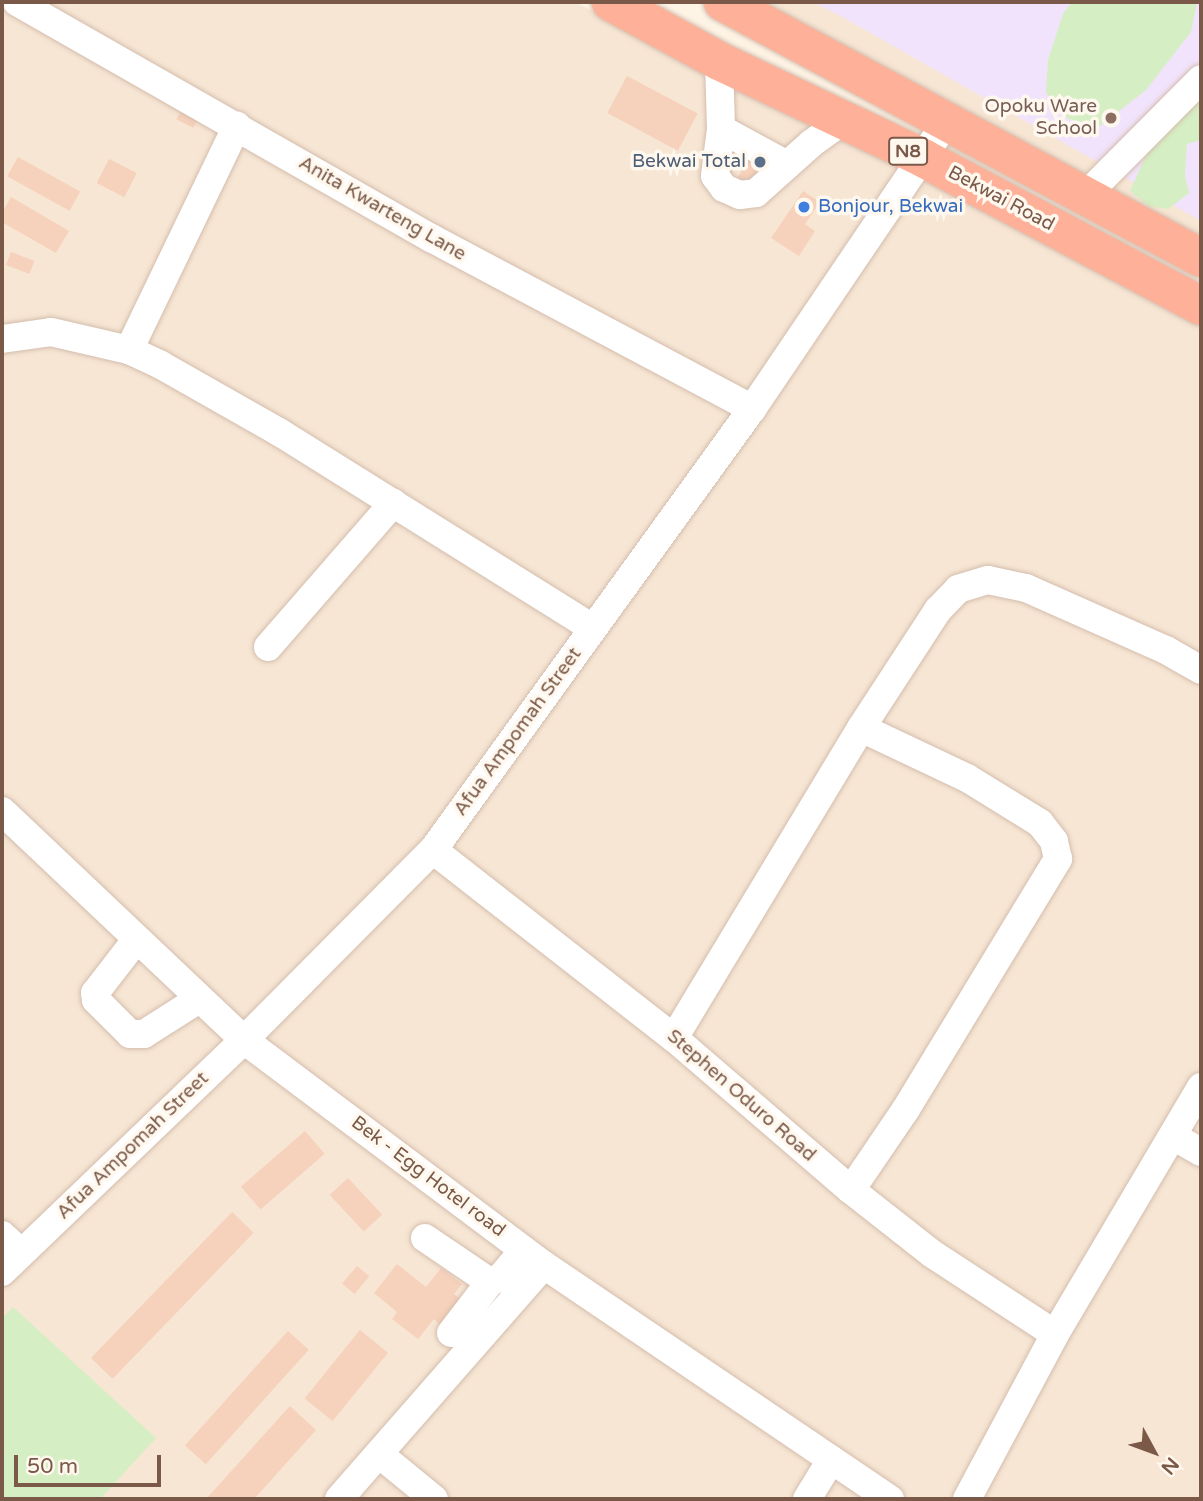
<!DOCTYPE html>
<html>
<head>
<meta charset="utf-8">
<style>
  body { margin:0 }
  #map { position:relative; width:1203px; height:1501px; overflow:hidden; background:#fef4e6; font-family:"Varela Round",sans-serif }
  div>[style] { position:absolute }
  .residential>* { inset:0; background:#f7e6d4 }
  .education>* { inset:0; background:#f1e3fb }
  .green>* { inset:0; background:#d6eec3 }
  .building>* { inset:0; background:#f6d1bb; transform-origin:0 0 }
  .roads { filter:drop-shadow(0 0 2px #d4bdad) drop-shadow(0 0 2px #d4bdad) }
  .minor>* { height:28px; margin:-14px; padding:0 14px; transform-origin:14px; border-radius:14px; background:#fff }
  .highway>* { height:38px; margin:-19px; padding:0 19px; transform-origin:19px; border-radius:19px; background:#feb098 }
  .dots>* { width:19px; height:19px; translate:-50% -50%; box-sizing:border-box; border:4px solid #fff8ef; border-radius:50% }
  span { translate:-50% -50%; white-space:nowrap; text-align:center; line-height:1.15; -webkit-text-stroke:7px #fff8ef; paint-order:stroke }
  .shield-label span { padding:2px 5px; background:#fff8ef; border:2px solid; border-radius:5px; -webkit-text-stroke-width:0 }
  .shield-label { font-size:18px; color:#7b5948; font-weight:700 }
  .education-label { font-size:19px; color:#785e54 }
  .right { translate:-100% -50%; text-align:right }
  .service-label { font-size:19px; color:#4e5e75 }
  .street-label { font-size:19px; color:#7b5948 }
  .shop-label { font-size:19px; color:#366cbe }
  .left { translate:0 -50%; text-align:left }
  .frame { position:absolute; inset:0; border:4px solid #7b5948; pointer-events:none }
  .north { position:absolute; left:1119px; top:1417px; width:70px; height:70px; -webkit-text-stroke:5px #fff8ef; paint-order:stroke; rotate:131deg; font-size:19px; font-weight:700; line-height:28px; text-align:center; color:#7b5948 }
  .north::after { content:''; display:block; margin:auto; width:24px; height:32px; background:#7b5948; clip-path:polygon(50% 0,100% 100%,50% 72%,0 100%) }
  .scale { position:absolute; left:14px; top:1455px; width:147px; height:32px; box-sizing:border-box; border:4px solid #7b5948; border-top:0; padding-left:9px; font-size:21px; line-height:24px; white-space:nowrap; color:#7b5948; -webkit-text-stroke:5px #fff8ef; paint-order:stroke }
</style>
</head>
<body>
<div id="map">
  <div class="residential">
    <div style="clip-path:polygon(2px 2px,575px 2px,759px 99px,1018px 220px,1201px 318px,1201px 1499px,2px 1499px)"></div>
    <div style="clip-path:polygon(763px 2px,1201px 2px,1201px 242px,809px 26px)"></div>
  </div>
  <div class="education">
    <div style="clip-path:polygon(812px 2px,1201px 2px,1201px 221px,837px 14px)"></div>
  </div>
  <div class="green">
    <div style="clip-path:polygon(1072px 2px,1197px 2px,1191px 32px,1146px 90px,1100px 126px,1068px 119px,1046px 93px,1048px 60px,1063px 14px)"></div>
    <div style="clip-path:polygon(1201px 99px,1201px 140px,1187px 144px,1185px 175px,1189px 193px,1168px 209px,1149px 206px,1130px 191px,1148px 151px,1172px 123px)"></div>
    <div style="clip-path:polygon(13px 1307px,156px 1438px,100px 1499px,2px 1499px,2px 1318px)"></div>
  </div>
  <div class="building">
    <div style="left:627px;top:76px;width:80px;height:42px;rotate:28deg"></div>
    <div style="left:184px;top:105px;width:19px;height:16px;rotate:28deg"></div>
    <div style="left:754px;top:152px;width:20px;height:37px;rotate:33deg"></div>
    <div style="left:18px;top:157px;width:71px;height:22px;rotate:29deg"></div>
    <div style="left:109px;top:159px;width:31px;height:27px;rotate:27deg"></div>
    <div style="clip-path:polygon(803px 191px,820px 202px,805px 224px,815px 231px,799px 256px,771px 238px)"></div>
    <div style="clip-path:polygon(11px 197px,69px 231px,56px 253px,2px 222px,2px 213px)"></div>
    <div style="left:11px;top:252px;width:25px;height:14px;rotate:21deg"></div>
    <div style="left:305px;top:1131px;width:30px;height:85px;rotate:49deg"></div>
    <div style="left:348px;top:1178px;width:50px;height:25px;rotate:47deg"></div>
    <div style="left:232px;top:1212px;width:30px;height:203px;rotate:44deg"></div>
    <div style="clip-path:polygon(397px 1264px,426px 1287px,441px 1268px,462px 1284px,454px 1294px,460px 1299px,440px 1325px,434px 1319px,418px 1339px,392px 1319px,397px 1312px,374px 1293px)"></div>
    <div style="left:357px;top:1266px;width:16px;height:23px;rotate:40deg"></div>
    <div style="left:360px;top:1330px;width:36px;height:88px;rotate:39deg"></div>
    <div style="left:288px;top:1331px;width:28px;height:154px;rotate:42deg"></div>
    <div style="clip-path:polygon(290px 1406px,316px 1430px,254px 1499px,206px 1499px)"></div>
  </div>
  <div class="roads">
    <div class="minor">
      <div style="left:17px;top:2px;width:477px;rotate:29.7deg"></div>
      <div style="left:431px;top:238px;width:364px;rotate:28deg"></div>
      <div style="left:719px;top:61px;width:68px;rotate:88.3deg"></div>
      <div style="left:721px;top:129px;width:47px;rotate:97.3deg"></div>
      <div style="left:715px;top:176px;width:15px;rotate:53deg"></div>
      <div style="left:724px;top:188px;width:17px;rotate:24deg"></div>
      <div style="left:740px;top:195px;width:16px;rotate:-7deg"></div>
      <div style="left:756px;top:193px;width:75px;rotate:-41.8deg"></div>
      <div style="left:812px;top:143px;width:39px;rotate:-36deg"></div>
      <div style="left:721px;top:129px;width:75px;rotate:28.6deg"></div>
      <div style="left:1086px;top:195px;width:163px;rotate:-45.2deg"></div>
      <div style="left:2px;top:339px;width:49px;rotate:-8.1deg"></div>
      <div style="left:51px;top:332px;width:80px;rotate:13deg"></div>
      <div style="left:129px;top:350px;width:35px;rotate:25deg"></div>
      <div style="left:161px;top:365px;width:136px;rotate:29.6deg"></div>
      <div style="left:279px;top:432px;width:370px;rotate:32deg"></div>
      <div style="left:129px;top:350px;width:249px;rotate:-64.3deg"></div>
      <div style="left:268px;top:647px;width:191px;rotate:-49deg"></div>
      <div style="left:2px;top:811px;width:333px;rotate:43.4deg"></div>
      <div style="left:244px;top:1040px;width:375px;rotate:36.9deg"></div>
      <div style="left:544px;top:1265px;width:418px;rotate:34.1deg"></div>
      <div style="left:433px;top:850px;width:306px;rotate:38deg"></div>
      <div style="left:674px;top:1038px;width:233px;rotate:40.7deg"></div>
      <div style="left:851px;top:1190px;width:102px;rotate:38.2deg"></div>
      <div style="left:931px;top:1253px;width:148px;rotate:33.2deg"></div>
      <div style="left:136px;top:940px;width:67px;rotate:127.7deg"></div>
      <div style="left:95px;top:993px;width:7px;rotate:82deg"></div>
      <div style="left:96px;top:1000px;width:48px;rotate:45deg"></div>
      <div style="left:130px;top:1034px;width:14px"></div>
      <div style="left:144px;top:1034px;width:65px;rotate:-32.5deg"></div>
      <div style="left:674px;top:1038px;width:362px;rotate:-58.9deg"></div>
      <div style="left:861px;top:728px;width:141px;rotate:-56.9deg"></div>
      <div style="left:938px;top:610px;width:29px;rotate:-46deg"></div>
      <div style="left:958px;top:589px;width:31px;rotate:-17deg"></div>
      <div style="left:988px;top:580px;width:39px;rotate:12deg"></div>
      <div style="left:1026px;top:588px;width:153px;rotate:23.9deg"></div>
      <div style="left:1166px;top:650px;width:40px;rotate:29.7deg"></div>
      <div style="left:1173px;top:1136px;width:32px;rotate:30deg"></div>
      <div style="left:851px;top:1190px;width:98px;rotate:-55.8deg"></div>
      <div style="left:906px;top:1109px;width:293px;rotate:-58.7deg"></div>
      <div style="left:1058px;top:859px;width:18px;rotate:-103deg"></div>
      <div style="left:1054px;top:841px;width:23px;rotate:-128deg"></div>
      <div style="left:1040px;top:823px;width:86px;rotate:-148.3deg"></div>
      <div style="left:967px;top:778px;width:117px;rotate:-154.7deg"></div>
      <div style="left:2px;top:1235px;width:26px;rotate:43deg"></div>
      <div style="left:425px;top:1238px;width:78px;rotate:34.1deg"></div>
      <div style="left:490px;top:1282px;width:12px;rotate:-24deg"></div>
      <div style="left:501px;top:1277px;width:35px;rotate:-50deg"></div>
      <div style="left:2px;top:1272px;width:335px;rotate:-43.8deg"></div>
      <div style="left:244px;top:1040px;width:268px;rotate:-45.2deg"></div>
      <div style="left:433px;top:850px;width:544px;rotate:-54.12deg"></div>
      <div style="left:752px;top:409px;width:350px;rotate:-55.9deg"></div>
      <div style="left:451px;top:1333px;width:64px;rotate:-52.6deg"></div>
      <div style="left:379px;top:1454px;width:71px;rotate:39.3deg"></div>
      <div style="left:339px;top:1499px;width:311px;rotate:-48.8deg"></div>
      <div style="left:807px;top:1499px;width:46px;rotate:-58.4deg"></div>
      <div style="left:967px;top:1499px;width:187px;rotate:-61.9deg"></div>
      <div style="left:1055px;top:1334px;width:287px;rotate:-59.4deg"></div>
    </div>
    <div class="highway">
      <div style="left:611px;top:2px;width:123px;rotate:28.6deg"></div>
      <div style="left:719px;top:61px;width:226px;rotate:25.4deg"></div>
      <div style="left:923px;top:158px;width:315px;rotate:28deg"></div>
      <div style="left:723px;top:2px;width:542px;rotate:28.17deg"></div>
    </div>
  </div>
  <div class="dots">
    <div style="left:1111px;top:118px;background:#8d6e63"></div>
    <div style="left:760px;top:162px;background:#5c6f8a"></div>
    <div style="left:804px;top:207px;background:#3f7fe0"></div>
  </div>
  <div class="shield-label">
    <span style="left:908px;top:151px">N8</span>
  </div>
  <div class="education-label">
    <span class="right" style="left:1097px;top:118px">Opoku Ware<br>School</span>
  </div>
  <div class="service-label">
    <span class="right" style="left:746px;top:162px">Bekwai Total</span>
  </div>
  <div class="street-label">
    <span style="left:1001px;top:199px;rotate:28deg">Bekwai Road</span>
    <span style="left:382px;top:209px;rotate:30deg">Anita Kwarteng Lane</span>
    <span style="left:518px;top:732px;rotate:-54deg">Afua Ampomah Street</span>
    <span style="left:741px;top:1096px;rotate:41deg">Stephen Oduro Road</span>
    <span style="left:133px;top:1146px;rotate:-44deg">Afua Ampomah Street</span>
    <span style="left:428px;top:1177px;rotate:37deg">Bek - Egg Hotel road</span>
  </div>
  <div class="shop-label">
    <span class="left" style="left:818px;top:207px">Bonjour, Bekwai</span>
  </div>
  <div class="frame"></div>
  <div class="north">N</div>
  <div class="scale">50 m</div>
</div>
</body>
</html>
